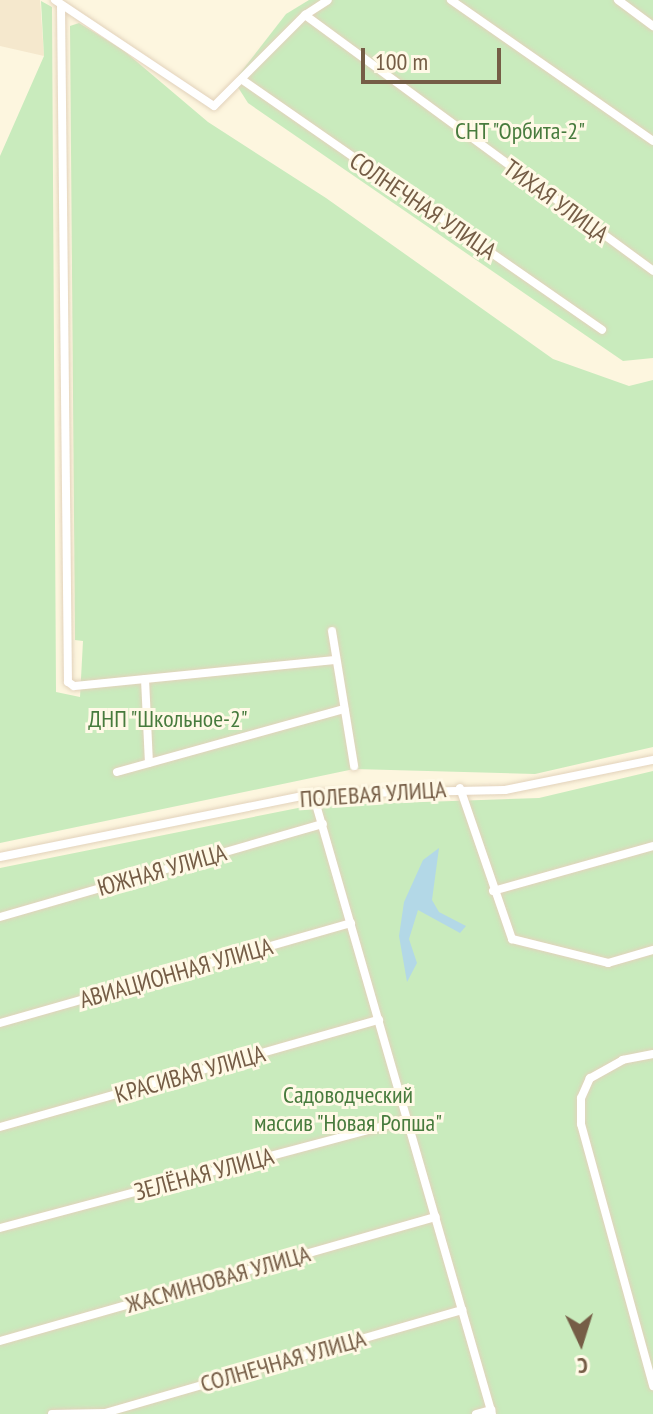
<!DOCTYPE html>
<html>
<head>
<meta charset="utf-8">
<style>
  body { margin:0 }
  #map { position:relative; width:653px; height:1414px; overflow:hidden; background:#fdf6df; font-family:"PT Sans Narrow",sans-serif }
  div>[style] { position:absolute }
  .residential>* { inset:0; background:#f5e8cd }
  .green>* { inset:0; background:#c9ebbd }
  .water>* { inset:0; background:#b3d8e7 }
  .roads { filter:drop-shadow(0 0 2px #e2d2bb) drop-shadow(0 0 2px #e2d2bb) }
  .street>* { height:8px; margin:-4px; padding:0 4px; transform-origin:4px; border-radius:4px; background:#fff }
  span { translate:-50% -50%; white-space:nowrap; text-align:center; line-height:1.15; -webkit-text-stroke:6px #fff9e6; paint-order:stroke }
  .park-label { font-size:24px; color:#477b3d }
  .street-label { font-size:24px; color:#755d46 }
  .north { position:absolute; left:541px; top:1302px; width:80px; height:80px; -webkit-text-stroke:6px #fff9e6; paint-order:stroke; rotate:176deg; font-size:22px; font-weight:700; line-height:32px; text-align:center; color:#755d46 }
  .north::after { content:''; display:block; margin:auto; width:28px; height:36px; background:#755d46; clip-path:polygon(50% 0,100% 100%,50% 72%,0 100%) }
  .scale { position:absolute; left:361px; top:48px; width:140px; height:36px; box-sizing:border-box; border:4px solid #755d46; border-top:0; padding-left:10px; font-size:24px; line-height:28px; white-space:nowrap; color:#755d46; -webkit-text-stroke:6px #fff9e6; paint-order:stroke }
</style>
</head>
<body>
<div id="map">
  <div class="residential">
    <div style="clip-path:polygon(0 0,40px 0,44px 56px,0 46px)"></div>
  </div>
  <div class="green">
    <div style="clip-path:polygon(309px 0,653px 0,653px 358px,623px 361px,248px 103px,234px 81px,286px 14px)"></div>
    <div style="clip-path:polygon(41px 1px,52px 7px,56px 692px,80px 697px,83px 641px,75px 640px,70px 26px,79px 23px,123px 50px,208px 122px,326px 198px,553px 359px,629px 386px,653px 380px,653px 747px,535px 774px,354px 769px,0 843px,0 156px,44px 56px)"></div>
    <div style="clip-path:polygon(653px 771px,653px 1414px,0 1414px,0 868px,308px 806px,539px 798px)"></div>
  </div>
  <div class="water">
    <div style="clip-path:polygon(439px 848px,432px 900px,439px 912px,466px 926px,460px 933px,418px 910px,409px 939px,417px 963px,407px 982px,399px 936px,404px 902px,423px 860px)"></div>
  </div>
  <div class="roads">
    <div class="street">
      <div style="left:55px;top:0;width:191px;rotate:33.7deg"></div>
      <div style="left:214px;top:106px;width:129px;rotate:-45deg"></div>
      <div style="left:305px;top:15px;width:27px;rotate:-33deg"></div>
      <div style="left:451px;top:0;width:246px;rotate:34.9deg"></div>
      <div style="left:618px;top:0;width:44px;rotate:36.6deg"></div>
      <div style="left:61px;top:5px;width:677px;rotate:89.41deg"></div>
      <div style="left:68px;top:682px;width:7px;rotate:34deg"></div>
      <div style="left:74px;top:686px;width:263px;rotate:-5.7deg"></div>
      <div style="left:305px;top:15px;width:432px;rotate:36.3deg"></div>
      <div style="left:244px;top:81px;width:436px;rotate:34.8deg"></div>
      <div style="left:332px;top:631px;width:137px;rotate:80.7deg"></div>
      <div style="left:145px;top:679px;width:84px;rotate:87.3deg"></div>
      <div style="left:117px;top:772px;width:236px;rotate:-15.5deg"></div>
      <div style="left:460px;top:788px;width:160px;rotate:71deg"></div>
      <div style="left:512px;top:939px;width:99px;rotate:14deg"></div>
      <div style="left:608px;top:963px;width:47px;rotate:-16.1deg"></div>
      <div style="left:313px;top:794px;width:645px;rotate:73.9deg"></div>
      <div style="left:0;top:857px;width:319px;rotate:-11.4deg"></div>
      <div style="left:313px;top:794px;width:192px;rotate:-1.2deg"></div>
      <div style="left:505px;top:790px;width:151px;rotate:-11.5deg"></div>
      <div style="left:493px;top:891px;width:166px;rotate:-15.7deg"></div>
      <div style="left:0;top:917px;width:336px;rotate:-16.1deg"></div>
      <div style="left:0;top:1023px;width:365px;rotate:-15.9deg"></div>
      <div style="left:653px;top:1054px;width:31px;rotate:169deg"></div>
      <div style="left:623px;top:1060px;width:38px;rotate:151deg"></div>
      <div style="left:590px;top:1078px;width:22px;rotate:114deg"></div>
      <div style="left:581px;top:1098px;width:26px;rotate:90deg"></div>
      <div style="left:581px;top:1124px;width:272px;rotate:74.6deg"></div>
      <div style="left:0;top:1127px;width:394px;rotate:-15.8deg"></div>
      <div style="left:0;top:1228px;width:421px;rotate:-14.9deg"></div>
      <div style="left:0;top:1341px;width:453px;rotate:-15.9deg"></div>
      <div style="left:105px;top:1413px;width:372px;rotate:-16.1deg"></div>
      <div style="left:52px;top:1414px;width:55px;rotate:-1deg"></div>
      <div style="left:476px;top:1414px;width:16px;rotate:-15deg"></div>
    </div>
  </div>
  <div class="park-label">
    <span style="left:520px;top:131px">СНТ "Орбита-2"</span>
    <span style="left:168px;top:719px">ДНП "Школьное-2"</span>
    <span style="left:348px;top:1109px">Садоводческий<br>массив "Новая Ропша"</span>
  </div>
  <div class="street-label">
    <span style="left:556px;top:201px;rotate:36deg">ТИХАЯ УЛИЦА</span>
    <span style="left:423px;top:206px;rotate:34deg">СОЛНЕЧНАЯ УЛИЦА</span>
    <span style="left:373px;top:794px;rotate:-4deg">ПОЛЕВАЯ УЛИЦА</span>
    <span style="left:162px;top:870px;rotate:-16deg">ЮЖНАЯ УЛИЦА</span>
    <span style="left:176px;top:973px;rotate:-16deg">АВИАЦИОННАЯ УЛИЦА</span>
    <span style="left:190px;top:1074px;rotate:-16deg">КРАСИВАЯ УЛИЦА</span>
    <span style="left:204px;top:1174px;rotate:-15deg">ЗЕЛЁНАЯ УЛИЦА</span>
    <span style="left:218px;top:1279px;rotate:-16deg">ЖАСМИНОВАЯ УЛИЦА</span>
    <span style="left:283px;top:1361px;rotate:-16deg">СОЛНЕЧНАЯ УЛИЦА</span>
  </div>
  <div class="north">С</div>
  <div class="scale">100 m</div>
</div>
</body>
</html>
